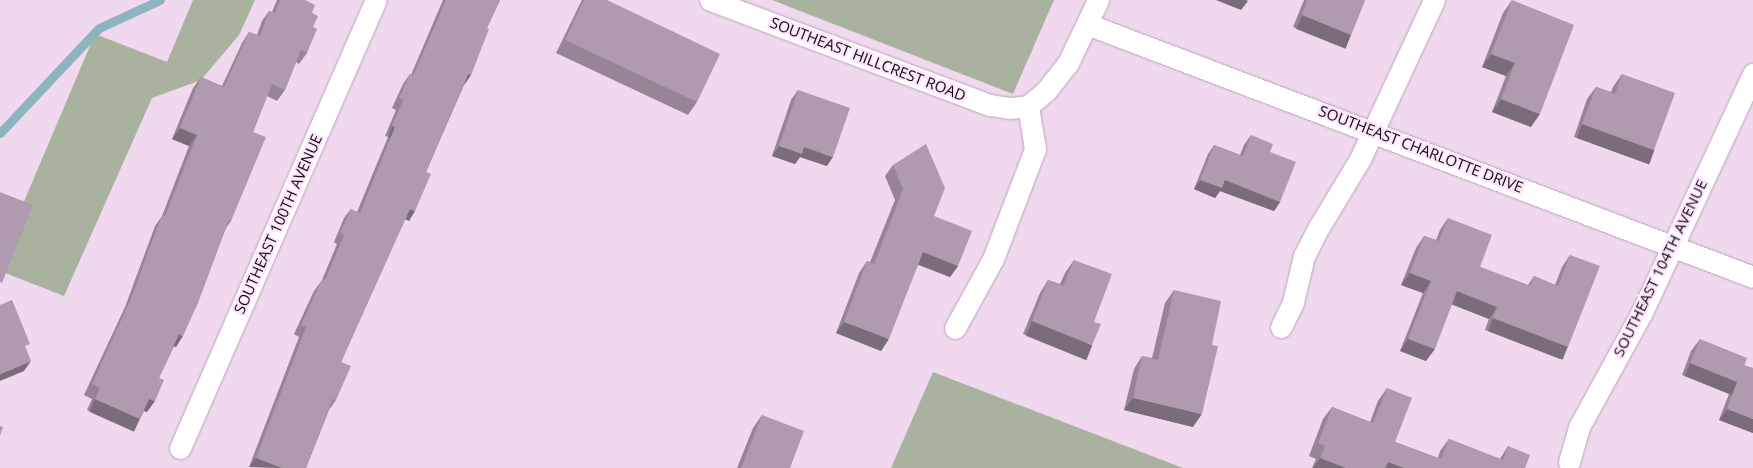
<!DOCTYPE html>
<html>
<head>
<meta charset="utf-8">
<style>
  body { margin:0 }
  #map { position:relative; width:1753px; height:468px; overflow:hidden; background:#f0d8ef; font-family:"Open Sans",sans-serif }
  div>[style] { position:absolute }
  .green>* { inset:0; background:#a8b29e }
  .stream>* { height:9px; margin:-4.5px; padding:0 4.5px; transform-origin:4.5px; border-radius:4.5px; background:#8eb4bf }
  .roads { filter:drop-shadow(0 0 1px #bba4ba) drop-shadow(0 0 1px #bba4ba) }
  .street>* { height:21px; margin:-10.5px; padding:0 10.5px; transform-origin:10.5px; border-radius:10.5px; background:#fff }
  .wall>* { inset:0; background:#978496 }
  .shaded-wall>* { inset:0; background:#7b6c7a; transform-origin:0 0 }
  .building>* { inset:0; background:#b09aaf }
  span { translate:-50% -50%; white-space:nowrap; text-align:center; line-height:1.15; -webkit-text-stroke:4.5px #fde5fc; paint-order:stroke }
  .street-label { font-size:15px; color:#120a12 }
</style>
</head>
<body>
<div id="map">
  <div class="green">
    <div style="clip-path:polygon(193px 0,255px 0,239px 35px,201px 80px,152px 98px,64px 296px,0 271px,0 258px,95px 34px,167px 62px)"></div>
    <div style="clip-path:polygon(772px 0,1054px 0,1013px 94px)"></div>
    <div style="clip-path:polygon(933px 372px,1183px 468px,891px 468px)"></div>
  </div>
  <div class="stream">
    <div style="left:0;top:133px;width:144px;rotate:-46.7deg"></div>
    <div style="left:99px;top:28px;width:67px;rotate:-24.7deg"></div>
  </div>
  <div class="roads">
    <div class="street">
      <div style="left:710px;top:0;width:299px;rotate:20.6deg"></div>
      <div style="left:990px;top:105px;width:20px;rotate:9deg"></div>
      <div style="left:1010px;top:108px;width:18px;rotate:-6deg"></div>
      <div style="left:1087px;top:24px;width:712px;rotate:20.8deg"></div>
      <div style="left:1281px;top:327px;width:28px;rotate:-64deg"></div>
      <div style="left:1293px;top:302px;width:47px;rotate:-76.6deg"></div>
      <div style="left:1304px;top:256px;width:33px;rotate:-63deg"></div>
      <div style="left:1319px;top:227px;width:79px;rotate:-58.9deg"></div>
      <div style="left:1360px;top:159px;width:175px;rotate:-65deg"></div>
      <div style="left:955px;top:328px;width:79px;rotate:-61.2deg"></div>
      <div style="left:993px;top:259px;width:118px;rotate:-69.1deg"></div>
      <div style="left:1035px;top:149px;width:44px;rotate:-99.2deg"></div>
      <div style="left:1028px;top:106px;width:23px;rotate:-40deg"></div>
      <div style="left:1046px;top:91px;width:36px;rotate:-52deg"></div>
      <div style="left:1068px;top:63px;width:70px;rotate:-64.5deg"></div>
      <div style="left:180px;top:448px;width:489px;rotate:-66.4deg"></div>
      <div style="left:1569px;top:462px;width:36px;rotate:-74deg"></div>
      <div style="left:1579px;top:427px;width:131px;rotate:-61.3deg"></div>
      <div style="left:1642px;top:312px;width:263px;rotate:-65deg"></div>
    </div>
  </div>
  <div class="wall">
    <div style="clip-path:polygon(277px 0,305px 0,312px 13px,313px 27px,307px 53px,299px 64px,296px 62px,285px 90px,277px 101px,267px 96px,253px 132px,231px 221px,226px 228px,176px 347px,174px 346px,159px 378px,147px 412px,144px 411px,140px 419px,133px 430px,87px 410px,92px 399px,84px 395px,125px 307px,155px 226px,162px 216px,189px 146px,172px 139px,193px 88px,201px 77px,222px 86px,242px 43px,249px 32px,257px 35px,262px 21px,269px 11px,272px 12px)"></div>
    <div style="clip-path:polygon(443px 0,500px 0,487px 28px,471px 75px,464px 85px,426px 172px,409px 221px,405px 219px,341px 362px,336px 400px,329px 410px,306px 468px,249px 467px,299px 337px,294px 334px,314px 291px,322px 280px,337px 244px,334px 242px,344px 218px,351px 209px,357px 212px,388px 137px,385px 136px,396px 110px,392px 108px,403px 84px,410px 74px,411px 75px)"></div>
    <div style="clip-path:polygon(582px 0,607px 0,697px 102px,688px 115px,556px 53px,580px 4px)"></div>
    <div style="clip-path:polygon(1304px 0,1365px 0,1351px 35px,1342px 47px,1293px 27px)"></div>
    <div style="clip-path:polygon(1512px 0,1531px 127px,1492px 112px,1506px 76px,1482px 67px,1503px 13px)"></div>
    <div style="clip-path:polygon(1622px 74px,1654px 150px,1646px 163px,1574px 137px,1587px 99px,1596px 87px,1611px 92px,1613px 87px)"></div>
    <div style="clip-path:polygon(798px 90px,827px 166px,800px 157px,795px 164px,772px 156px,791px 100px)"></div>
    <div style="clip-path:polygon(1251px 135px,1270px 152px,1280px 202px,1274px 211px,1220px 191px,1215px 198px,1194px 189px,1208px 154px,1214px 145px,1240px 155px,1244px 145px)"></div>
    <div style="clip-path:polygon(893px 165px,934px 216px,958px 266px,950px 277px,918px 265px,881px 351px,836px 333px,859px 273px,867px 261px,870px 262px,895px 200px,885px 176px)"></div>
    <div style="clip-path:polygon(1448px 218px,1480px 267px,1528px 285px,1534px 276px,1555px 285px,1562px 267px,1570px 255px,1568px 347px,1560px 359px,1485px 330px,1489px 319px,1452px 304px,1426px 361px,1400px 351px,1423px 293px,1401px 285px,1416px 248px,1424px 236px,1436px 240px,1440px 230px)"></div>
    <div style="clip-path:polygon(1074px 260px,1094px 322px,1083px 358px,1023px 334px,1040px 293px,1048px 280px,1060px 284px,1065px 273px)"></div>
    <div style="clip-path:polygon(1174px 290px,1193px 427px,1124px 410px,1134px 369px,1142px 356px,1152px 358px,1165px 303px)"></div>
    <div style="clip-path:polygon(1700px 339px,1744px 366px,1753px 433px,1719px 420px,1729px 394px,1682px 375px,1691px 351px)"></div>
    <div style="clip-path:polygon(1387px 388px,1395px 442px,1438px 458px,1440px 451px,1449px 439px,1500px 459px,1508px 446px,1525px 468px,1312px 468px,1316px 459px,1309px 456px,1323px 419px,1332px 407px,1370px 422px,1378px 401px)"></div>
    <div style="clip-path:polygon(762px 415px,790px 468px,737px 468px,753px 428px)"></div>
  </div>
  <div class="shaded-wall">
    <div style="clip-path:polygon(1216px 0,1246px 0,1248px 1px,1241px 10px)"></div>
    <div style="left:1302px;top:15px;width:53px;height:15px;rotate:22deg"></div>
    <div style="clip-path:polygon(1491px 54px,1515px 63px,1506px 76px,1482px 67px)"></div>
    <div style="clip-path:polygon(468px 74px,471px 75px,464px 85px)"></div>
    <div style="clip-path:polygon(1501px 99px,1540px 114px,1531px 127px,1492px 112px)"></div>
    <div style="left:1582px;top:124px;width:77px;height:15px;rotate:20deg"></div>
    <div style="left:392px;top:126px;width:3px;height:12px;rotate:18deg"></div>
    <div style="clip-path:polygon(180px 128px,197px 135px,189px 146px,172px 139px)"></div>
    <div style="clip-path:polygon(779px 146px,804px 147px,833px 157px,827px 166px,800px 157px,795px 164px,772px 156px)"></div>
    <div style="clip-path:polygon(1200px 180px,1225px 180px,1280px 202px,1274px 211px,1220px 191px,1215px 198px,1194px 189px)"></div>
    <div style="clip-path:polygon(410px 209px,415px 211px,409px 221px,403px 218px)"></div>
    <div style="clip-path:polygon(923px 252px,958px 266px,950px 277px,915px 263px)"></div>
    <div style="clip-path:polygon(1410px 273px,1431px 281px,1423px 293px,1401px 285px)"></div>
    <div style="clip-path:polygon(1457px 291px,1497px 307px,1489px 319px,1448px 303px)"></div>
    <div style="left:1493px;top:318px;width:80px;height:14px;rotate:21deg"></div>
    <div style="left:1032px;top:321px;width:65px;height:16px;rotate:22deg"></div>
    <div style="clip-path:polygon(844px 322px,889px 339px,881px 351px,836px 333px)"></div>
    <div style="clip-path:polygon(179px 334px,183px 336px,176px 347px,171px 345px)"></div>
    <div style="clip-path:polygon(1408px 339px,1435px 349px,1426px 361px,1400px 351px)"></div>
    <div style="clip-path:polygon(31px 361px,24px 371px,0 381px,0 374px)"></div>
    <div style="left:1690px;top:363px;width:51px;height:14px;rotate:22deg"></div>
    <div style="clip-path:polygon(1133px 398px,1202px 414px,1193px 427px,1124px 410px)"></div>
    <div style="left:95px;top:399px;width:49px;height:14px;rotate:24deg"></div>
    <div style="clip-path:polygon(149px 399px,155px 401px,147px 412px,141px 410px)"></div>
    <div style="clip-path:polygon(1727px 409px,1753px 419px,1753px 433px,1719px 420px)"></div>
    <div style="clip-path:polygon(256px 458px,282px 468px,249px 467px)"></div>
    <div style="clip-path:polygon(1320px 458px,1346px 468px,1313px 468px)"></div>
    <div style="clip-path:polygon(1388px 462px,1404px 468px,1383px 468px)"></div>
  </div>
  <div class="building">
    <div style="clip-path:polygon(280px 0,305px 0,315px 5px,312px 13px,318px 16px,313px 27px,317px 29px,307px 53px,301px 50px,285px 90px,272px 84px,253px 132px,266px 137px,231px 221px,229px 220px,198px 303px,183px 336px,179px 334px,159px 378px,164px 380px,155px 401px,149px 399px,140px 419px,95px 399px,100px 388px,92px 384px,132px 296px,162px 215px,165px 216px,197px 135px,180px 128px,201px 77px,224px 87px,249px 32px,260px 36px,269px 11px,275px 13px)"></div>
    <div style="clip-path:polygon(446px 0,500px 0,487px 28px,489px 29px,471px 75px,468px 74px,426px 172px,431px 174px,415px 211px,410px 209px,341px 362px,351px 366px,336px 400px,333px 399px,306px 468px,282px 468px,256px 458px,306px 327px,301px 325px,321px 281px,326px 278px,344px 235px,340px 233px,351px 209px,360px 213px,395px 127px,392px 126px,403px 100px,399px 98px,410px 74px,413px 76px)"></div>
    <div style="clip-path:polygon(584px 0,607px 0,720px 54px,697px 102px,565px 40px)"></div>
    <div style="clip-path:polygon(1307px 0,1365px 0,1351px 35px,1302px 15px)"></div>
    <div style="clip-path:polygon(1512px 0,1574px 25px,1540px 114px,1501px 99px,1515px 63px,1491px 54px)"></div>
    <div style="clip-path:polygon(1622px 74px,1675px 93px,1654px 150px,1582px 124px,1596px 87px,1615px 94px)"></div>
    <div style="clip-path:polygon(798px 90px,850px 108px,833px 157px,804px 147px,802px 154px,779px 146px)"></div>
    <div style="clip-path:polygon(1251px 135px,1273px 144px,1270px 152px,1296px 162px,1280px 202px,1225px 180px,1222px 188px,1200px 180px,1214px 145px,1243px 156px)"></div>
    <div style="clip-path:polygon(926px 144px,945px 188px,934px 216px,972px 231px,958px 266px,923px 252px,889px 339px,844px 322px,867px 261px,874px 264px,903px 189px,893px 165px)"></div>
    <div style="clip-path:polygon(0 192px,33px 205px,2px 283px,0 282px)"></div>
    <div style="clip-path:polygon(1448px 218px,1492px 235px,1480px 267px,1530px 286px,1534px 276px,1558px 286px,1570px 255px,1600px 266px,1568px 347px,1493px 318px,1497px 307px,1457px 291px,1435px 349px,1408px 339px,1431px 281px,1410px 273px,1424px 236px,1439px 241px)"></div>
    <div style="clip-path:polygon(1074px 260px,1112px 274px,1094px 322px,1101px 324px,1092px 345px,1032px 321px,1048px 280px,1063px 286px)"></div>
    <div style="clip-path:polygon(1174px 290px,1221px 301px,1212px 345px,1218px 346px,1202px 414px,1133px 398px,1142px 356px,1158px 360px)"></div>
    <div style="clip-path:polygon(12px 300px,30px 344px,25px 346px,31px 361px,0 374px,0 305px)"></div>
    <div style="clip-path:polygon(1700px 339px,1747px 358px,1743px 369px,1744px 365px,1753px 368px,1753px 419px,1727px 409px,1737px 382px,1690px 363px)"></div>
    <div style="clip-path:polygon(1387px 388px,1412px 398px,1395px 442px,1441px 459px,1449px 439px,1503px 460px,1508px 446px,1530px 455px,1525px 468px,1404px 468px,1388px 462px,1385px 468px,1346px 468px,1320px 458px,1325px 446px,1318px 443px,1332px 407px,1373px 423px)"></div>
    <div style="clip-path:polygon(762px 415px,804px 431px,790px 468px,741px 468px)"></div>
    <div style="clip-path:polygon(0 426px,3px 427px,0 436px)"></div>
  </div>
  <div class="street-label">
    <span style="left:868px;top:59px;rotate:21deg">SOUTHEAST HILLCREST ROAD</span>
    <span style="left:1421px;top:149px;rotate:21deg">SOUTHEAST CHARLOTTE DRIVE</span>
    <span style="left:278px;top:224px;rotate:-66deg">SOUTHEAST 100TH AVENUE</span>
    <span style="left:1660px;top:268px;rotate:-64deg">SOUTHEAST 104TH AVENUE</span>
  </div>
</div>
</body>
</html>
